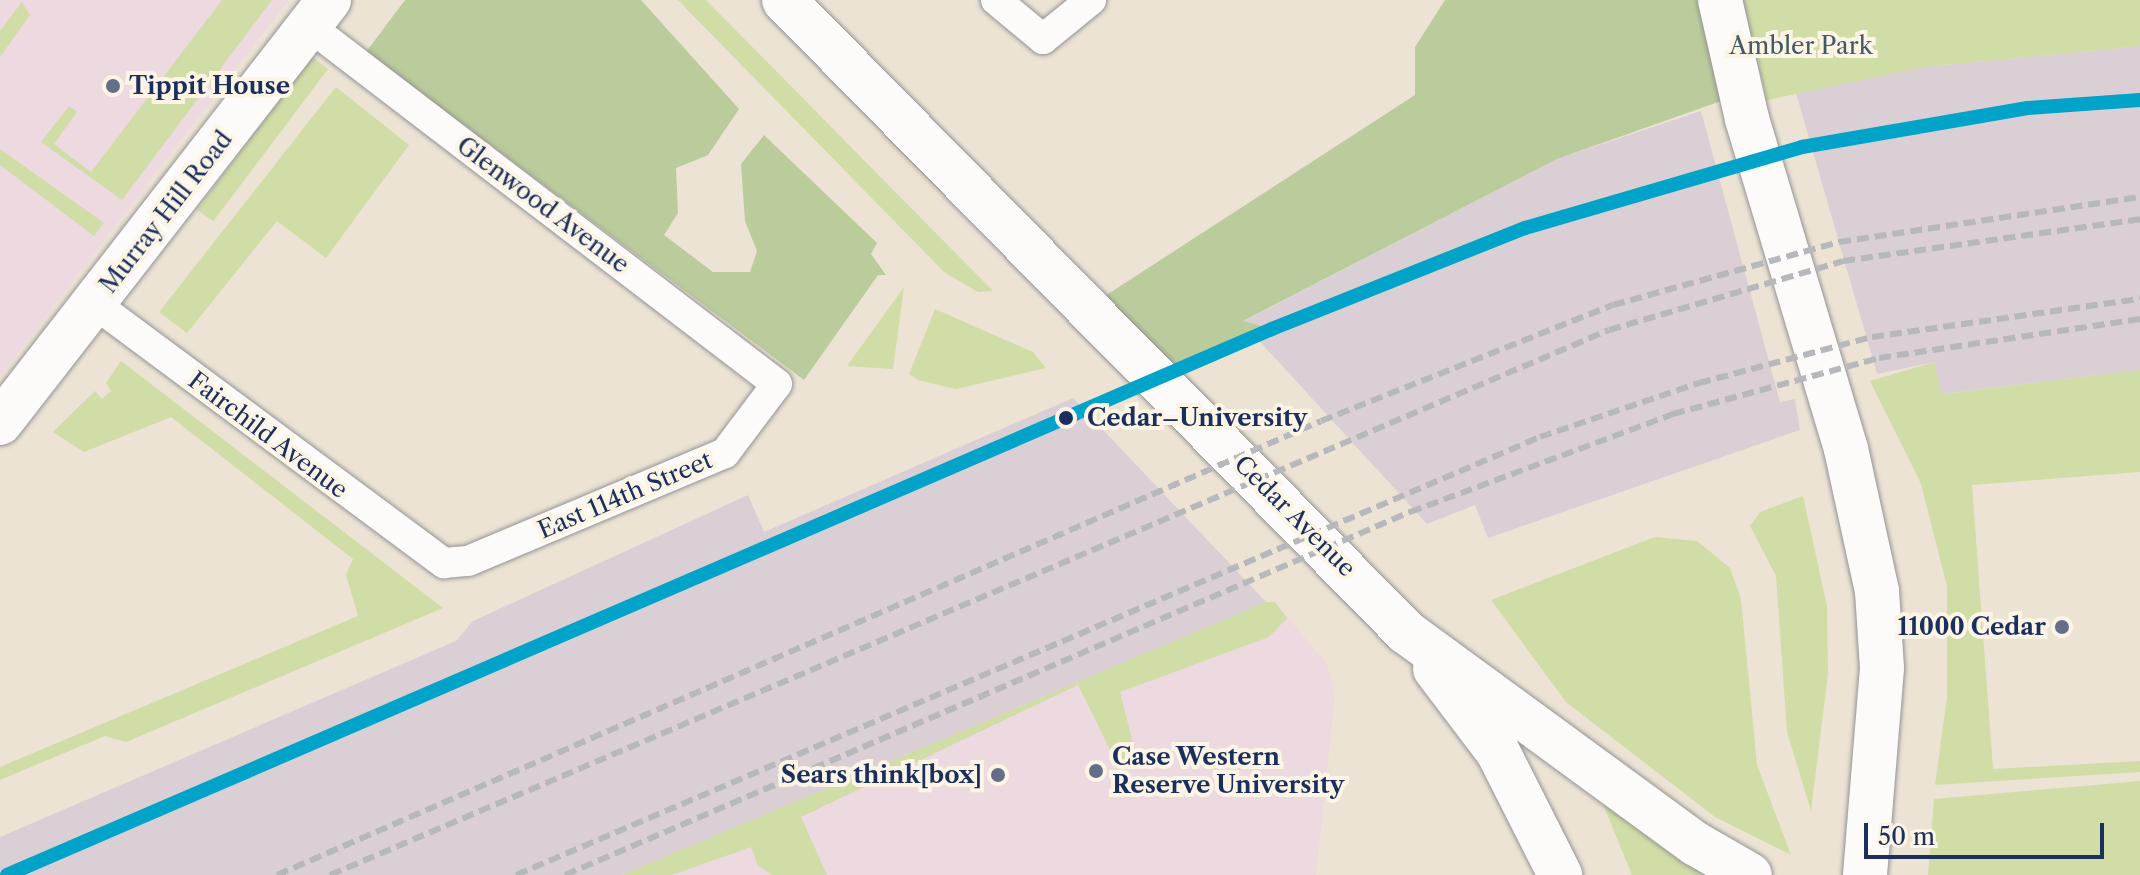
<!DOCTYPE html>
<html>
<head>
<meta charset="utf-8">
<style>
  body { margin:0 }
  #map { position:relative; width:2140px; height:875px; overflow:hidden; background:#ece3d5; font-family:"Libre Caslon Text",serif }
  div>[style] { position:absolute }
  .built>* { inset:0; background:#edd9e0 }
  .industrial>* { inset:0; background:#dacfd4 }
  .green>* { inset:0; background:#d0dda6; transform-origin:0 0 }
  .forest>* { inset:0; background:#bacb9c }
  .roads { filter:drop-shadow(0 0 2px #949394) drop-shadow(0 0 2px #949394) }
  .street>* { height:30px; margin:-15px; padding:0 15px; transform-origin:15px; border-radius:15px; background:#fcfbf9 }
  .secondary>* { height:44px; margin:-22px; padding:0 22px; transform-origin:22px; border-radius:22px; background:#fcfbf9 }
  .rail>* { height:6px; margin-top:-3px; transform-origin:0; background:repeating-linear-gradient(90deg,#b6b8bb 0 12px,transparent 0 18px) }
  .metro-1>* { height:14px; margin:-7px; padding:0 7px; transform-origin:7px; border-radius:7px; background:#01a3c8 }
  .dots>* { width:22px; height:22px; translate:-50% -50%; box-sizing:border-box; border:4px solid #fcf5e5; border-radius:50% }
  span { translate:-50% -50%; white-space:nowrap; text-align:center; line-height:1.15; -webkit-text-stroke:8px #fcf5e5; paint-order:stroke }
  .park-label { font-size:24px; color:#425966 }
  .poi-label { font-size:24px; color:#1b2f5e; font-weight:700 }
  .left { translate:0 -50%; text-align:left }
  .right { translate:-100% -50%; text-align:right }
  .street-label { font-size:24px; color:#1b2f5e }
  .stop-label { font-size:24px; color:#1b2f5e; font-weight:700 }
  .scale { position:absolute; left:1864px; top:823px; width:240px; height:36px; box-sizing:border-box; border:4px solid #1b2f5e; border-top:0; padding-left:10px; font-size:24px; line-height:28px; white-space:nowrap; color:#1b2f5e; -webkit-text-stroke:6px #fcf5e5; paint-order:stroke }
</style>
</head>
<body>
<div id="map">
  <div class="built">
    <div style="clip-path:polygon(0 0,289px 0,0 376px)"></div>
    <div style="clip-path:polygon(1266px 602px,1275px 602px,1327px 664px,1335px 694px,1316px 875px,622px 875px)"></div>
  </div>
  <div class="industrial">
    <div style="clip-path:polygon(2140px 46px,2140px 370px,1941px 394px,1934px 362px,1877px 374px,1796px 93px,1923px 67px)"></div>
    <div style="clip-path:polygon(1701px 111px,1780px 402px,1795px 399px,1800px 430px,1488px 538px,1475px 505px,1427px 524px,1242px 322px,1557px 159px)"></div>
    <div style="clip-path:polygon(1073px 398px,1266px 602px,622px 875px,0 875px,0 837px,456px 641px,473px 621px,748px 495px,764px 532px)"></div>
  </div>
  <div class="green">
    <div style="clip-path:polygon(222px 0,272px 0,122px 200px,41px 142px,69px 106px,77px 112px,54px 144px,91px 172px)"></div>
    <div style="clip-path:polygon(678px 0,706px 0,993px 291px,978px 292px,944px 272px)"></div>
    <div style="clip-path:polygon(1741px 0,2140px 0,2140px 46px,1923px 67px,1767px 100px)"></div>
    <div style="clip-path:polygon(22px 2px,30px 15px,0 57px,0 31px)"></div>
    <div style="left:328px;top:69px;width:191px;height:20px;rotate:127deg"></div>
    <div style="clip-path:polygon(336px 87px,409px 145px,326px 258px,277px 221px,187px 333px,159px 312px)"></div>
    <div style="clip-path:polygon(0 149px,104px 223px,94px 236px,0 165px)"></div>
    <div style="clip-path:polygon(904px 287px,893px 369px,847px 366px)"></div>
    <div style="clip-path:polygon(935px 309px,1033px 352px,1046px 368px,956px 389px,918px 380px,909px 374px)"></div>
    <div style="clip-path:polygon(121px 361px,443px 608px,126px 742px,105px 736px,0 780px,0 767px,358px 616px,346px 575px,353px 559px,171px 417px,84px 452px,53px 432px,95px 391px,102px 399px,111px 391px,106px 383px)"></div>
    <div style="clip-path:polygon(1934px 362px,1942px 394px,2140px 370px,2140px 472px,1972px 485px,1993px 769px,2140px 761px,2140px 772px,1935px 785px,1947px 697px,1947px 586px,1921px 484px,1870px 381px)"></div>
    <div style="clip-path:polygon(1803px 496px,1827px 606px,1828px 674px,1811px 811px,1787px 732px,1776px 576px,1750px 526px,1760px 512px)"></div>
    <div style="clip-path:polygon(1655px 537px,1697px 541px,1730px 568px,1741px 599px,1757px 765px,1791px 855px,1715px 817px,1566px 702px,1491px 600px)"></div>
    <div style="clip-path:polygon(1266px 602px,1275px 602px,1287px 618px,1269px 637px,1120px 692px,1138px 763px,1119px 768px,1078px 685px,801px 817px,827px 875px,773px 875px,758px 866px,751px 847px,672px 875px,622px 875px)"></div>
    <div style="clip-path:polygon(2140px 781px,2140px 875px,1928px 875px,1934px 799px)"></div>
    <div style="clip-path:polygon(1598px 792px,1712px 875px,1632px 875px)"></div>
  </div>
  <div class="forest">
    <div style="clip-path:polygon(405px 0,641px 0,739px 109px,708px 155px,676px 168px,678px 213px,664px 235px,713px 272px,750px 272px,757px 251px,745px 221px,741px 164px,764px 135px,877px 243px,871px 254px,886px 275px,878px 275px,804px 380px,366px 52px)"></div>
    <div style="clip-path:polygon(1445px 0,1720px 0,1741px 94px,1557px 159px,1243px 321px,1272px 329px,1158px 379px,1088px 307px,1415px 95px,1415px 47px)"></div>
  </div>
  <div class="roads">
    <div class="street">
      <div style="left:996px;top:0;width:61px;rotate:39.7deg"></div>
      <div style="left:1043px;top:39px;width:62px;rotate:-39.1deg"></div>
      <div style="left:95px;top:304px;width:435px;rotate:36.6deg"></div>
      <div style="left:444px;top:563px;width:24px;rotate:-5deg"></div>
      <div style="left:468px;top:561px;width:279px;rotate:-22.8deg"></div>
      <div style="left:725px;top:453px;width:86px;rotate:-53deg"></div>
      <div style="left:777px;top:384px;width:589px;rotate:-142.59deg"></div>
    </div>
    <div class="secondary">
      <div style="left:784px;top:0;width:887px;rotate:45.46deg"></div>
      <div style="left:1406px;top:632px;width:359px;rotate:36.2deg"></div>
      <div style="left:1696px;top:844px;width:62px;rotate:29.9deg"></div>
      <div style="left:1720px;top:0;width:122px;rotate:77.2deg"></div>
      <div style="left:1747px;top:119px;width:345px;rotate:73.3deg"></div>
      <div style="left:1846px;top:449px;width:145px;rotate:77.7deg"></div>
      <div style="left:1877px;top:591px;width:77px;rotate:86.3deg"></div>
      <div style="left:1882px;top:668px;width:208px;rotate:94.7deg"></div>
      <div style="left:0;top:423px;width:536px;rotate:-52.13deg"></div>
      <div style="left:1435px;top:669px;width:104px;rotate:52.8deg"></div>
      <div style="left:1498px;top:752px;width:138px;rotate:63.2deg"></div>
    </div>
  </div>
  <div class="rail">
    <div style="left:277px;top:875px;width:1138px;rotate:-23.5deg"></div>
    <div style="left:1321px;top:421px;width:314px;rotate:-21.7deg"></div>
    <div style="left:1613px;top:305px;width:235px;rotate:-15.6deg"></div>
    <div style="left:1839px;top:242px;width:304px;rotate:-8.5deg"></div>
    <div style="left:330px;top:875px;width:1390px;rotate:-23.08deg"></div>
    <div style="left:1609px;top:330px;width:244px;rotate:-16.4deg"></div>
    <div style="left:1843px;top:261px;width:300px;rotate:-8deg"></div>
    <div style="left:516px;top:875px;width:1114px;rotate:-23.16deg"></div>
    <div style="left:1540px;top:437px;width:168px;rotate:-18.8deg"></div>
    <div style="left:1699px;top:383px;width:179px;rotate:-14.9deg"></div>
    <div style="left:1872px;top:337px;width:271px;rotate:-8.1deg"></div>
    <div style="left:565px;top:875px;width:920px;rotate:-23.25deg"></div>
    <div style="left:1410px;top:512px;width:281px;rotate:-20.4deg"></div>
    <div style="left:1673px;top:414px;width:213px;rotate:-15.2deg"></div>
    <div style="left:1879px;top:358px;width:264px;rotate:-8.5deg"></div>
  </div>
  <div class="metro-1">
    <div style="left:7px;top:875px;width:1378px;rotate:-23.35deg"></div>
    <div style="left:1272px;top:329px;width:272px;rotate:-21.8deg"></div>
    <div style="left:1525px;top:228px;width:289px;rotate:-16.3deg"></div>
    <div style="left:1802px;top:147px;width:229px;rotate:-9.8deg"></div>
    <div style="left:2028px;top:108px;width:112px;rotate:-4.1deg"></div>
  </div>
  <div class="dots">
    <div style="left:113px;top:86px;background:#646e88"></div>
    <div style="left:1066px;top:418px;background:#1b2f5e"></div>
    <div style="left:2062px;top:627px;background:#646e88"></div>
    <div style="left:1096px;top:771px;background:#646e88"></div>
    <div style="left:998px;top:775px;background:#646e88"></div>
  </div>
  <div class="park-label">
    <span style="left:1801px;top:46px">Ambler Park</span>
  </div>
  <div class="poi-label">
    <span class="left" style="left:129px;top:86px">Tippit House</span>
    <span class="right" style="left:2046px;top:627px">11000 Cedar</span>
    <span class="left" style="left:1112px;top:771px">Case Western<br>Reserve University</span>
    <span class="right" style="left:982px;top:775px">Sears think[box]</span>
  </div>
  <div class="street-label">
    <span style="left:543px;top:205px;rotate:37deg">Glenwood Avenue</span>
    <span style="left:166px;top:212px;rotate:-52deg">Murray Hill Road</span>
    <span style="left:268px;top:435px;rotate:37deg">Fairchild Avenue</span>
    <span style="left:625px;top:495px;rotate:-23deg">East 114th Street</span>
    <span style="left:1295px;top:516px;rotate:45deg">Cedar Avenue</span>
  </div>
  <div class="stop-label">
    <span class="left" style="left:1087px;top:418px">Cedar–University</span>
  </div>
  <div class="scale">50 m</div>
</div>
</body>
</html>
